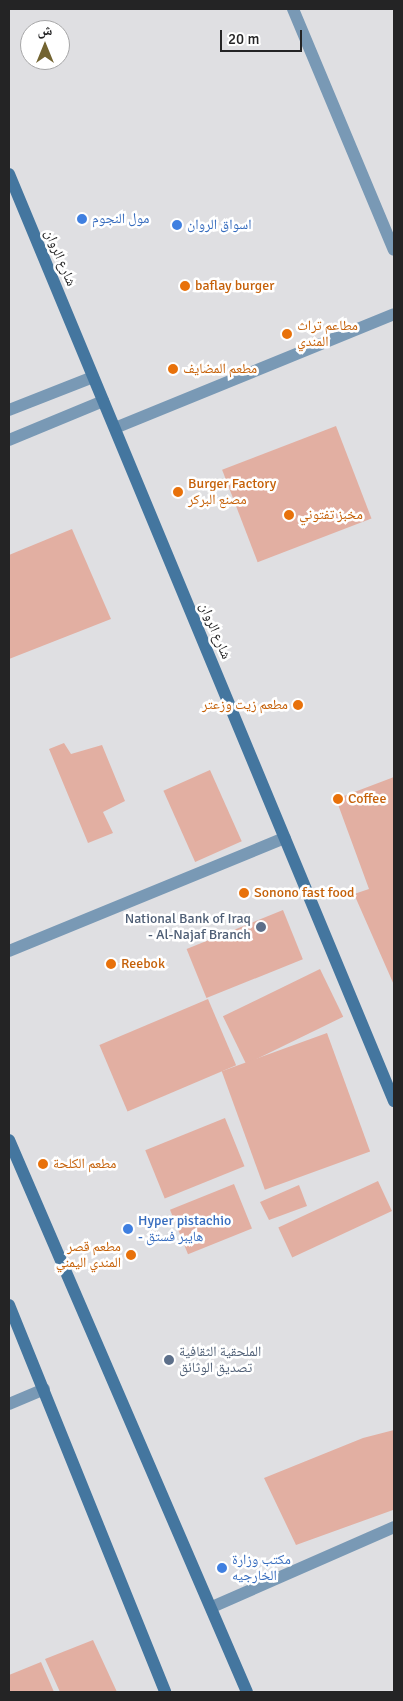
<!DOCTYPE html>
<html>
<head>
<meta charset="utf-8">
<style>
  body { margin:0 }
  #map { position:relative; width:403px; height:1701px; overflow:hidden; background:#dfdfe2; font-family:Signika,"Noto Naskh Arabic",sans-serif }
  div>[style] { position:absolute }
  .building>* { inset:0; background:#e2afa2; transform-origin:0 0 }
  .street>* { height:12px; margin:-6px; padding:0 6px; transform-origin:6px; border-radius:6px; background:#7999b5 }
  .secondary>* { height:12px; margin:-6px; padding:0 6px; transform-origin:6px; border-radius:6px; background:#44769f }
  .dots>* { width:14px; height:14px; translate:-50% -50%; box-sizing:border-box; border:2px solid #fff; border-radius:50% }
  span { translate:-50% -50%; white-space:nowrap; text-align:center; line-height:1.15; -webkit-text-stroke:5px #fff; paint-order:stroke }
  .shop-label { font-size:14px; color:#366cbe }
  .left { translate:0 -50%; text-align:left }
  .street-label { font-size:14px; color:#242425 }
  .food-label { font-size:14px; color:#c56008 }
  .right { translate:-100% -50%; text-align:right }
  .service-label { font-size:14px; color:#4e5e75 }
  .frame { position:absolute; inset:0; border:10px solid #242425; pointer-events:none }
  .north { position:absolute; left:20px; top:20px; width:50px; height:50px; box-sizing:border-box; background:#fff; border:1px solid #a7a7a8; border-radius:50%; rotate:0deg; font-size:14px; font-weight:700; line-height:20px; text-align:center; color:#242425 }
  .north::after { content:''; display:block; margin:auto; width:18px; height:22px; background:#736431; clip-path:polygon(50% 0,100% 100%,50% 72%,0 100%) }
  .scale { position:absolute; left:220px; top:30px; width:82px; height:22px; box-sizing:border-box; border:2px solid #242425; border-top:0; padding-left:6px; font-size:15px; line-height:18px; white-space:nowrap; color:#242425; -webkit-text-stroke:4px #fff; paint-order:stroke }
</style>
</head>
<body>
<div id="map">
  <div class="building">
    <div style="left:336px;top:426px;width:99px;height:122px;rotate:69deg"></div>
    <div style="clip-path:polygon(72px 529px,111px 619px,9px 659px,9px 555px)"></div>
    <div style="clip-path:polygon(64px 743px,71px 754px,102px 745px,125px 801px,103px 812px,113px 833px,88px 843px,49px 749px)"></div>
    <div style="left:210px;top:770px;width:78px;height:51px;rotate:66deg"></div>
    <div style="clip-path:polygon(394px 777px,394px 985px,354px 894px,369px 889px,336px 799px)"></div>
    <div style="left:283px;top:910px;width:53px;height:104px;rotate:68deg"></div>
    <div style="left:320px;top:969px;width:53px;height:108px;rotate:64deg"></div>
    <div style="left:208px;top:999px;width:72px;height:118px;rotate:67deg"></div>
    <div style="left:327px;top:1033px;width:126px;height:112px;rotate:70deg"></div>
    <div style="left:225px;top:1118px;width:52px;height:86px;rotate:68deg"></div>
    <div style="left:378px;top:1181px;width:33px;height:110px;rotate:65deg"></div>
    <div style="left:234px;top:1184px;width:48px;height:69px;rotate:68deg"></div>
    <div style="clip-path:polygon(299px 1185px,307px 1206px,269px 1220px,260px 1202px)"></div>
    <div style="clip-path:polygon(394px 1430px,394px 1514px,393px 1510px,296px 1545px,264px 1478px,363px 1438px)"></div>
    <div style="clip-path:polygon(93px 1640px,117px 1692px,60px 1692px,45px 1659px)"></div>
    <div style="clip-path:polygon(41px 1662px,54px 1692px,9px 1692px,9px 1675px)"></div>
  </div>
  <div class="street">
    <div style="left:293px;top:9px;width:261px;rotate:67.3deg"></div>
    <div style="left:9px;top:410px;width:90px;rotate:-21.4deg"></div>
    <div style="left:115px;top:428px;width:301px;rotate:-22.2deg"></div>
    <div style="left:9px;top:440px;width:102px;rotate:-22.5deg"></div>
    <div style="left:9px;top:951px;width:298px;rotate:-22.3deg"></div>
    <div style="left:9px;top:1404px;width:38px;rotate:-23deg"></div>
    <div style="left:212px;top:1607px;width:199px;rotate:-23.7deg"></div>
  </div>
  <div class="secondary">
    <div style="left:9px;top:174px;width:1004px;rotate:67.45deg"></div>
    <div style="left:9px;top:1140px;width:601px;rotate:66.68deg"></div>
    <div style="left:9px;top:1305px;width:417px;rotate:68deg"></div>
  </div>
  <div class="dots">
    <div style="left:82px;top:219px;background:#3f7fe0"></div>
    <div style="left:177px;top:225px;background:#3f7fe0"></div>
    <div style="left:185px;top:286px;background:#e8710a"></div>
    <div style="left:287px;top:334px;background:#e8710a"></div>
    <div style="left:173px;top:369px;background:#e8710a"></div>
    <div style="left:178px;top:492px;background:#e8710a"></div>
    <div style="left:289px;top:515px;background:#e8710a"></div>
    <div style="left:298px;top:705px;background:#e8710a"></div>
    <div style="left:338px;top:799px;background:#e8710a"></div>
    <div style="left:244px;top:893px;background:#e8710a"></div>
    <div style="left:261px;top:927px;background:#5c6f8a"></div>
    <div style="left:111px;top:964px;background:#e8710a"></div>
    <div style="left:43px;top:1164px;background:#e8710a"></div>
    <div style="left:128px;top:1229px;background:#3f7fe0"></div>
    <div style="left:131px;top:1255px;background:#e8710a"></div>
    <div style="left:169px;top:1360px;background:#5c6f8a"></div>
    <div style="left:222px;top:1568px;background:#3f7fe0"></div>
  </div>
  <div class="shop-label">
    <span class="left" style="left:92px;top:219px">مول النجوم</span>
    <span class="left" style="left:187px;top:225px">اسواق الروان</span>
    <span class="left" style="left:138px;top:1229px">Hyper pistachio<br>- هايبر فستق</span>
    <span class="left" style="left:232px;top:1568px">مكتب وزارة<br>الخارجيه</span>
  </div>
  <div class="street-label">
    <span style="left:60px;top:258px;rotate:67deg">شارع الروان</span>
    <span style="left:215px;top:631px;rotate:67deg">شارع الروان</span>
  </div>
  <div class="food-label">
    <span class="left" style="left:195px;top:286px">baflay burger</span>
    <span class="left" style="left:297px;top:334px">مطاعم تراث<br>المندي</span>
    <span class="left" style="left:183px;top:369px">مطعم المضايف</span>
    <span class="left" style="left:188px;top:492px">Burger Factory<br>مصنع البركر</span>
    <span class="left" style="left:299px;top:515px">مخبز تفتوني</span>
    <span class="right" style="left:288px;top:705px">مطعم زيت وزعتر</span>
    <span class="left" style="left:348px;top:799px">Coffee</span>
    <span class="left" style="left:254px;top:893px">Sonono fast food</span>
    <span class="left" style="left:121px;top:964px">Reebok</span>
    <span class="left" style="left:53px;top:1164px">مطعم الكلحة</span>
    <span class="right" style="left:121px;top:1255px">مطعم قصر<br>المندي اليمني</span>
  </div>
  <div class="service-label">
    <span class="right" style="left:251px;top:927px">National Bank of Iraq<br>- Al-Najaf Branch</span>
    <span class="left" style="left:179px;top:1360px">الملحقية الثقافية<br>تصديق الوثائق</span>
  </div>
  <div class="frame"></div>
  <div class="north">ش</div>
  <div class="scale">20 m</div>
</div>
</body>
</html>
